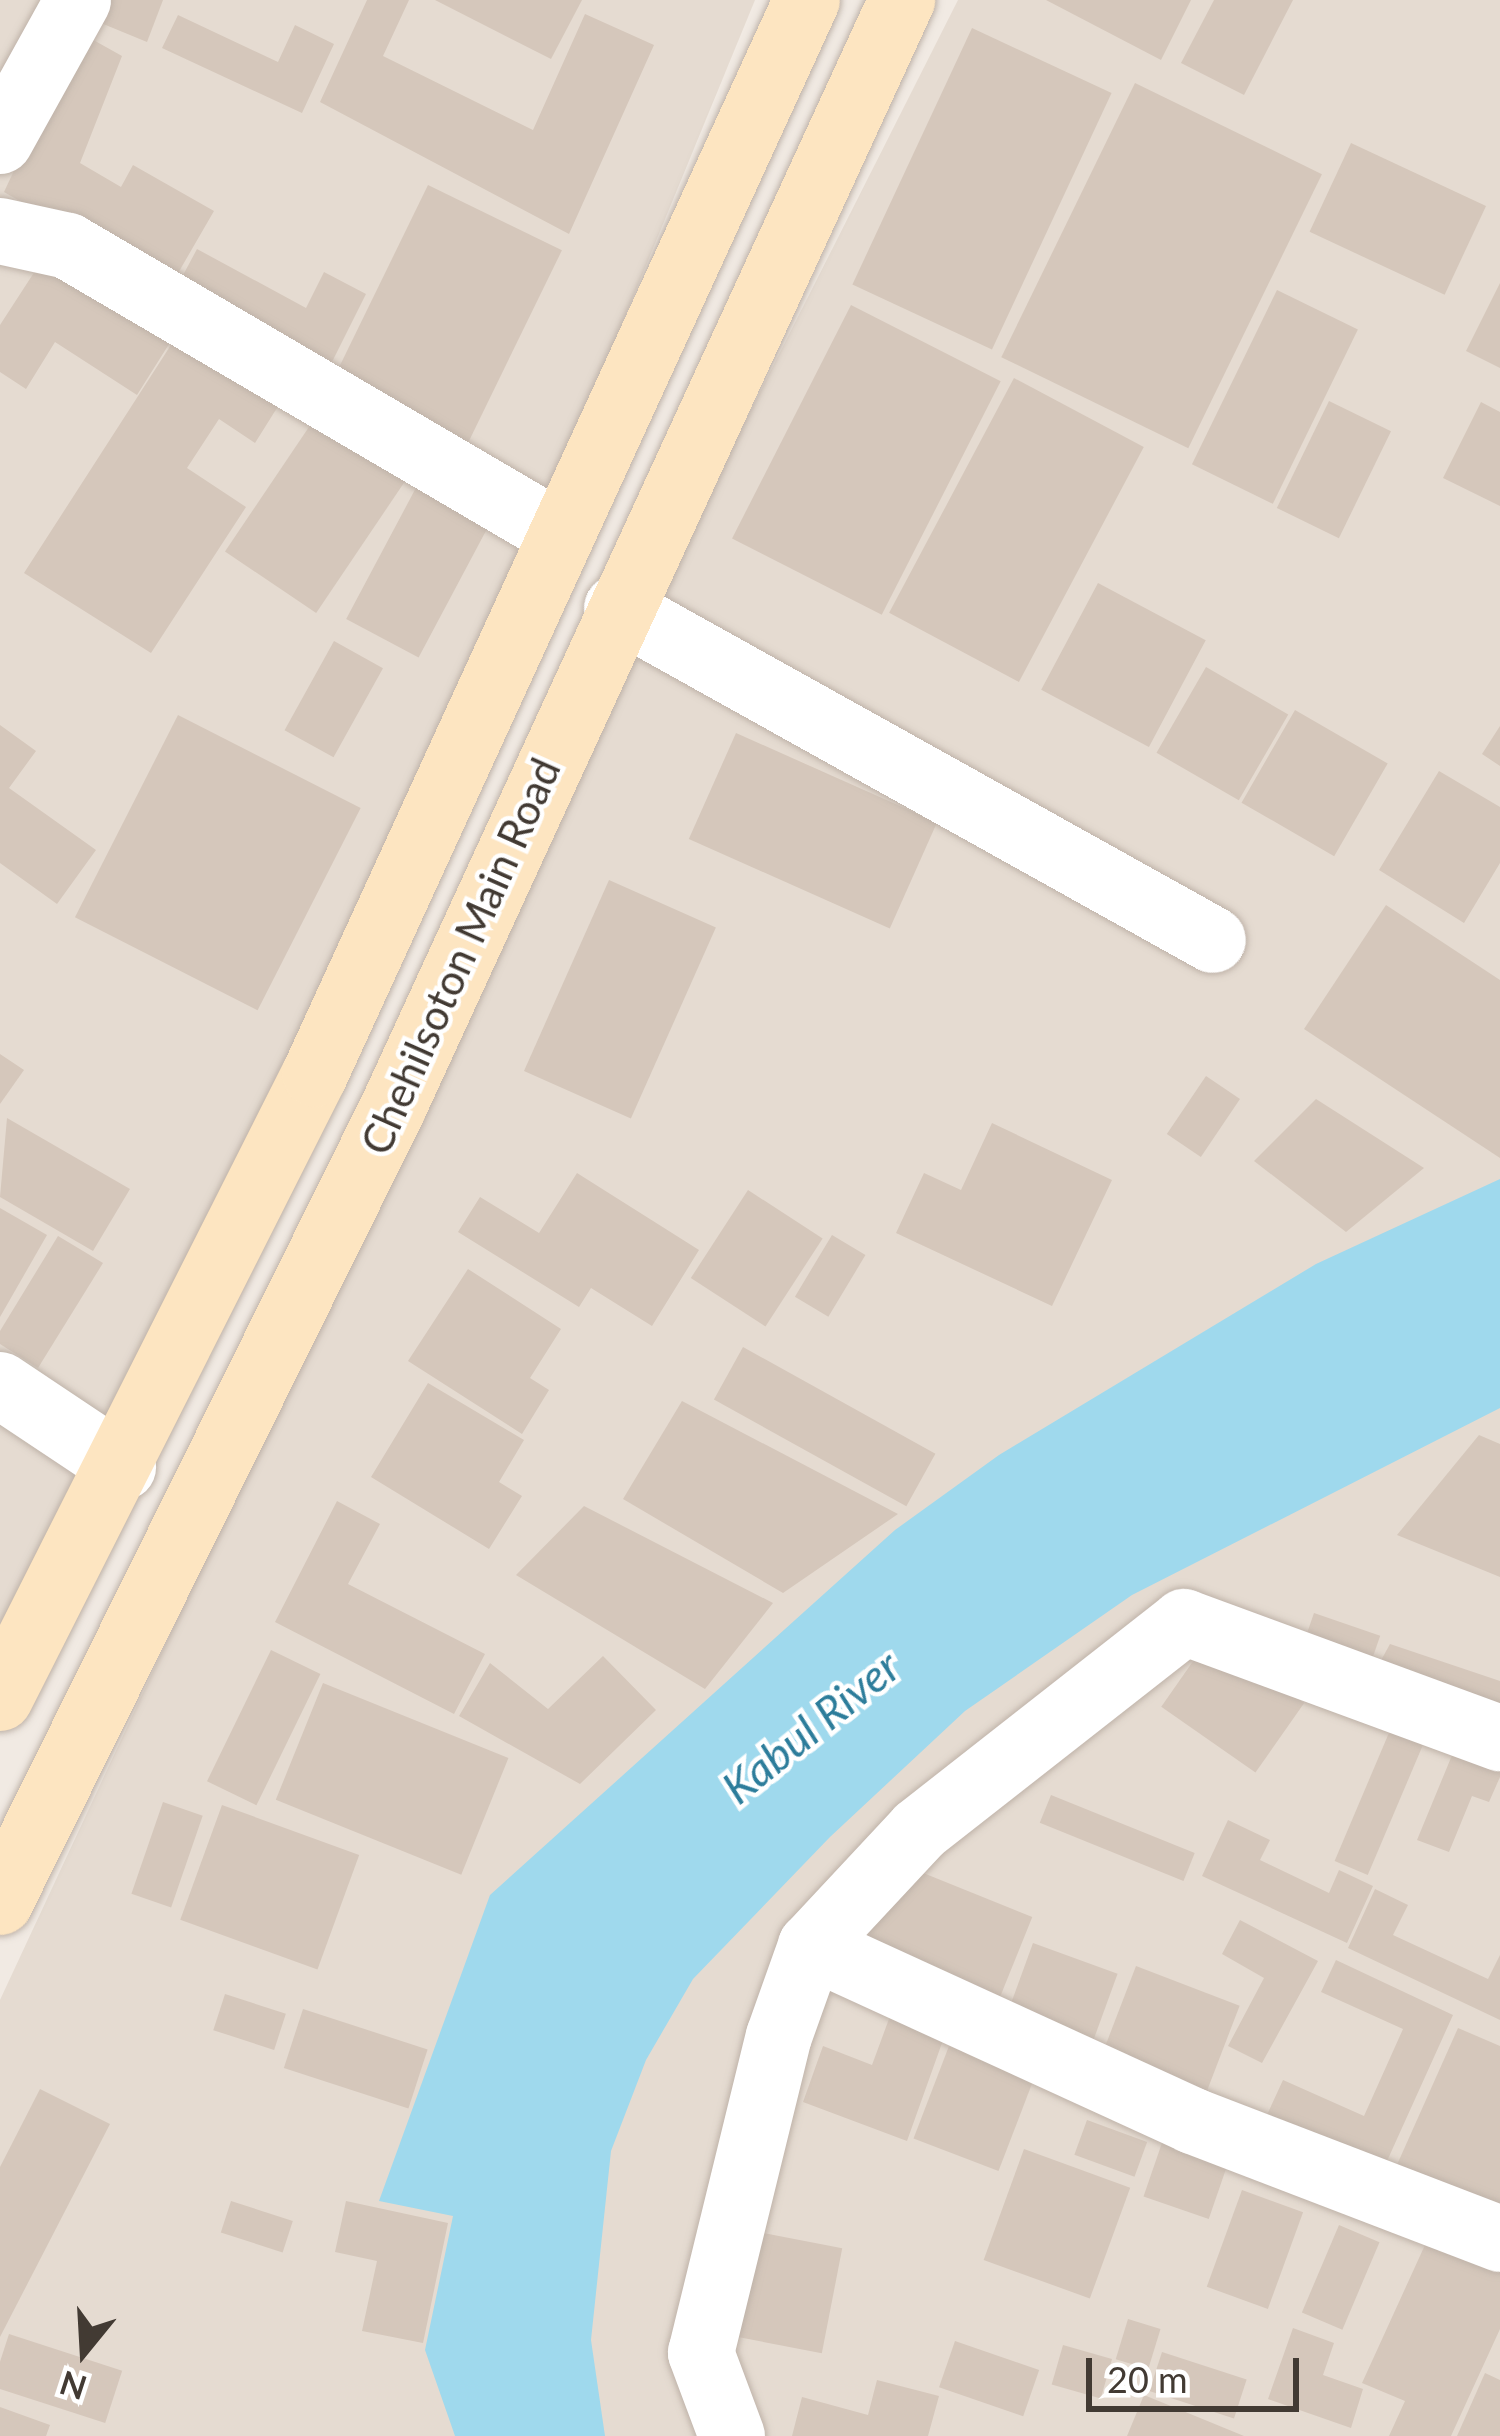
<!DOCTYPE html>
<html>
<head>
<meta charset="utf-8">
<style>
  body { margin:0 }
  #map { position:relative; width:1500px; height:2436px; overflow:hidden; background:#f1eae3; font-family:Lato,sans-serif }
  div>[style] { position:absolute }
  .residential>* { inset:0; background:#e5dbd1 }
  .water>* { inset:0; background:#9fd9ed }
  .building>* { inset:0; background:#d5c7bb; transform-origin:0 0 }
  .roads { filter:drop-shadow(0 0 3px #bfb3a9) drop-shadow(0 0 3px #bfb3a9) }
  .street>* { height:66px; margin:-33px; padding:0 33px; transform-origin:33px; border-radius:33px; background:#fff }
  .secondary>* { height:66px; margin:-33px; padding:0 33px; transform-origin:33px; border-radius:33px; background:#fde5c1 }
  span { translate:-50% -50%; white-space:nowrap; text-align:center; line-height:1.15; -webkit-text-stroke:9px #fff; paint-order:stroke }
  .street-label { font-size:42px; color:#423a33 }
  .water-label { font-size:45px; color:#2d7d9b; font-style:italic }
  .north { position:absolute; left:24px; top:2292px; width:120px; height:120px; -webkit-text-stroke:9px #fff; paint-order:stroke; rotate:198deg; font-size:33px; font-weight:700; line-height:48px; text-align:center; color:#423a33 }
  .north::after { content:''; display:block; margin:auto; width:42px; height:54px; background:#423a33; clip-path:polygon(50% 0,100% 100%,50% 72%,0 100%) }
  .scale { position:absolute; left:1086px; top:2358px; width:213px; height:54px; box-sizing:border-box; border:6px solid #423a33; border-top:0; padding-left:15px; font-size:36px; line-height:42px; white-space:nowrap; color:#423a33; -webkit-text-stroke:9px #fff; paint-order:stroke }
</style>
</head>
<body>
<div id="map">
  <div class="residential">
    <div style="clip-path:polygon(0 0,755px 0,456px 728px,0 1640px)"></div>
    <div style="clip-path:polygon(958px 0,1500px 0,1500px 2436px,0 2436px,0 2000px,612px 685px)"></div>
  </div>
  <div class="water">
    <div style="clip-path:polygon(1500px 1179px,1500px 1408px,1132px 1595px,965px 1711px,830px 1837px,693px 1979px,646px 2060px,611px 2151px,591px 2340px,605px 2436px,455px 2436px,425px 2350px,453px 2216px,379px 2201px,490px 1895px,895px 1530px,999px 1455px,1316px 1264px)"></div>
  </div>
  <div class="building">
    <div style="clip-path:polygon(104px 0,163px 0,147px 42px,96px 21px)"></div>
    <div style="clip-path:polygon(367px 0,409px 0,383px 56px,533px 130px,585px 14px,654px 45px,569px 234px,320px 102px)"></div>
    <div style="clip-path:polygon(435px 0,582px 0,551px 59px)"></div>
    <div style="clip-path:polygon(1046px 0,1191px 0,1161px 60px)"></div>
    <div style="clip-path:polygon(1214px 0,1293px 0,1244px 95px,1181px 63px)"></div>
    <div style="clip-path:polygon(178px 15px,278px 62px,295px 25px,334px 44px,302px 113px,162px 48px)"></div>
    <div style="left:972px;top:28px;width:154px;height:283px;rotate:25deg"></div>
    <div style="clip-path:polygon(79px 32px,122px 56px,80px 163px,121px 187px,133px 165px,214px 211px,170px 287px,4px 192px)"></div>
    <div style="left:1135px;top:83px;width:208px;height:305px;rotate:26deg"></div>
    <div style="left:1351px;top:143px;width:149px;height:98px;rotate:25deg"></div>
    <div style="left:428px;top:185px;width:149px;height:224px;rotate:26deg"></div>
    <div style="clip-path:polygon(197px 249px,306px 308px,324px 272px,366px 294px,324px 378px,174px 292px)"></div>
    <div style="clip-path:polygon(48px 251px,176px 333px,137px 395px,55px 342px,26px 389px,0 372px,0 325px)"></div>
    <div style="clip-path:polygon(1500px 283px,1500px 368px,1466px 351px)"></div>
    <div style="left:1277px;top:290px;width:90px;height:194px;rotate:26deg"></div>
    <div style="left:851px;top:305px;width:168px;height:262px;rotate:27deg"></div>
    <div style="clip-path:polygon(178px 334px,282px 400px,255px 443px,219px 419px,187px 468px,246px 507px,151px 653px,24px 573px)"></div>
    <div style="left:1014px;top:378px;width:147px;height:266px;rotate:28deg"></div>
    <div style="left:1329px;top:401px;width:69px;height:119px;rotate:26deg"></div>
    <div style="clip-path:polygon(1481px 402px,1500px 412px,1500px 506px,1443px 478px)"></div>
    <div style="left:315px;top:418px;width:110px;height:161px;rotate:34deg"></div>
    <div style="left:418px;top:484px;width:82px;height:153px;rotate:28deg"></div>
    <div style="left:1098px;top:583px;width:122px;height:121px;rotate:28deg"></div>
    <div style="left:334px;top:641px;width:56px;height:102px;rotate:29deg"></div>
    <div style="left:1206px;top:667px;width:95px;height:99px;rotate:30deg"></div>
    <div style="left:1295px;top:710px;width:107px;height:107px;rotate:30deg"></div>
    <div style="left:178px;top:715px;width:205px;height:227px;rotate:27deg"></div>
    <div style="clip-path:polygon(0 725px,36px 751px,9px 788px,96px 850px,57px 904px,0 863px)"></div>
    <div style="clip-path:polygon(1500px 726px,1500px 766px,1482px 754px)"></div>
    <div style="left:736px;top:733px;width:220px;height:116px;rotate:24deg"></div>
    <div style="clip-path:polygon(1439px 771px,1500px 807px,1500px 863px,1464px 923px,1379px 870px)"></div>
    <div style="left:609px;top:880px;width:117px;height:209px;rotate:24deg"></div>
    <div style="clip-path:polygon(1386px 905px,1500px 980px,1500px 1158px,1304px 1029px)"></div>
    <div style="clip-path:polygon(0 1054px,24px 1070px,0 1104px)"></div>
    <div style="left:1206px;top:1076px;width:41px;height:70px;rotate:34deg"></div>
    <div style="clip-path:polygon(1316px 1099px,1424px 1168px,1346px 1232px,1254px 1161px)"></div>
    <div style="clip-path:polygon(7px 1118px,130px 1189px,93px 1251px,0 1197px)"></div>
    <div style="clip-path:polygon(992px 1123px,1112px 1180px,1052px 1306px,896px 1233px,924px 1173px,961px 1190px)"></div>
    <div style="clip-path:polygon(577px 1173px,699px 1250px,652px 1326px,591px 1288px,579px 1307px,458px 1232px,480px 1197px,539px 1233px)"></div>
    <div style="left:748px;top:1190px;width:89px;height:105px;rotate:33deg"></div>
    <div style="clip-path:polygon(0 1208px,47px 1235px,0 1317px)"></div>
    <div style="left:832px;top:1235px;width:39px;height:72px;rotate:31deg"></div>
    <div style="clip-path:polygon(58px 1236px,103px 1263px,38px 1368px,0 1344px,0 1331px)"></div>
    <div style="clip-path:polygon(468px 1269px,561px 1329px,530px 1378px,549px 1390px,522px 1434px,408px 1361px)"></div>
    <div style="left:743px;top:1347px;width:220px;height:60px;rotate:29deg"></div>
    <div style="clip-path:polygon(428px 1383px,524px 1440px,499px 1482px,522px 1496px,489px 1549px,371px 1477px)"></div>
    <div style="clip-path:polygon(682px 1401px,898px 1514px,783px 1593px,623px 1499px)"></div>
    <div style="clip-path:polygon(1479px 1435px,1500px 1444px,1500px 1577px,1397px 1535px)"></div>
    <div style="clip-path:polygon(337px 1501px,380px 1524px,348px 1584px,485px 1654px,454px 1714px,275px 1622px)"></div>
    <div style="clip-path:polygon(584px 1506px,773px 1603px,705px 1689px,516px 1575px)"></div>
    <div style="left:1314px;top:1613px;width:70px;height:40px;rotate:19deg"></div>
    <div style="left:1210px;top:1637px;width:115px;height:85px;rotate:35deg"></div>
    <div style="clip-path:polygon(1390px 1644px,1500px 1681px,1500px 1722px,1374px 1673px)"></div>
    <div style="left:271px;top:1650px;width:55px;height:146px;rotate:26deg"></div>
    <div style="clip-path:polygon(603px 1656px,656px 1710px,580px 1784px,459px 1716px,490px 1663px,548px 1709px)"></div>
    <div style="left:323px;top:1683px;width:200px;height:126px;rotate:22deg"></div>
    <div style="left:1394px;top:1721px;width:36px;height:152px;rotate:23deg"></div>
    <div style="clip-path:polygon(1455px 1748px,1500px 1767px,1500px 1777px,1489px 1802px,1472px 1796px,1449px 1852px,1417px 1840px)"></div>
    <div style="left:1051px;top:1795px;width:155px;height:30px;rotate:22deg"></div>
    <div style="left:163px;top:1802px;width:42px;height:97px;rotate:19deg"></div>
    <div style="left:222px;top:1805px;width:146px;height:122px;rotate:20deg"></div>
    <div style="clip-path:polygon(1228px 1820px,1270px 1840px,1260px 1860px,1329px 1893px,1339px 1870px,1373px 1886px,1347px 1943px,1202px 1876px)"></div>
    <div style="left:896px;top:1862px;width:147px;height:98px;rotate:22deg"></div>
    <div style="clip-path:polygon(1375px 1889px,1408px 1905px,1393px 1935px,1488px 1979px,1500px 1955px,1500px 2020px,1348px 1948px)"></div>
    <div style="clip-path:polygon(1240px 1920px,1318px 1961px,1262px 2063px,1228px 2046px,1264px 1978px,1222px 1954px)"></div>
    <div style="left:1033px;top:1943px;width:90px;height:83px;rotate:20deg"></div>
    <div style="clip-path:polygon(1336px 1960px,1453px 2015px,1378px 2181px,1261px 2128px,1283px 2080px,1364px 2116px,1403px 2029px,1321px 1992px)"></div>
    <div style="left:1136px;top:1966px;width:111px;height:103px;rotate:21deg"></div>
    <div style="left:225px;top:1994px;width:64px;height:38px;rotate:18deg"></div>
    <div style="clip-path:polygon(893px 2008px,947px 2029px,907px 2141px,803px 2102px,823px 2046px,872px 2065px)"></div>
    <div style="left:303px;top:2009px;width:131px;height:62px;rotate:18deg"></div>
    <div style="clip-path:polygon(1458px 2028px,1500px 2046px,1500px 2224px,1392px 2176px)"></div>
    <div style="left:949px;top:2046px;width:91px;height:99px;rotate:21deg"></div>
    <div style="clip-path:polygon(40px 2089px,110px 2124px,0 2337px,0 2167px)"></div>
    <div style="left:1087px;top:2120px;width:64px;height:37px;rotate:20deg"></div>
    <div style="left:1164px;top:2137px;width:69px;height:63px;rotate:19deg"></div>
    <div style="left:1024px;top:2149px;width:113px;height:118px;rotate:20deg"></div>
    <div style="left:1242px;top:2190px;width:65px;height:103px;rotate:20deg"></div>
    <div style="left:231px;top:2201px;width:65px;height:33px;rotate:18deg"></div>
    <div style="clip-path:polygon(346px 2201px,448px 2223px,423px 2343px,362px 2331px,377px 2261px,335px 2252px)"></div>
    <div style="left:1339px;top:2225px;width:44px;height:95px;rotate:23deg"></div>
    <div style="left:748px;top:2230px;width:96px;height:107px;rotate:11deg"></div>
    <div style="clip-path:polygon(1430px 2234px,1500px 2265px,1500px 2329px,1451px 2436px,1389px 2436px,1405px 2401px,1362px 2383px)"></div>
    <div style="left:1128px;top:2319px;width:34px;height:42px;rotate:17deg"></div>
    <div style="clip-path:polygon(1293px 2328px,1334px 2343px,1323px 2375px,1363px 2389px,1351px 2428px,1268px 2399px)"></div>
    <div style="left:9px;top:2334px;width:119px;height:55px;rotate:18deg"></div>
    <div style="left:955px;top:2341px;width:89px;height:49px;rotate:19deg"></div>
    <div style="left:1063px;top:2345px;width:51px;height:41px;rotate:16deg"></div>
    <div style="left:1162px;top:2352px;width:89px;height:41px;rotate:18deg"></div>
    <div style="clip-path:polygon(1485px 2373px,1500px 2380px,1500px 2436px,1457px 2436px)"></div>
    <div style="clip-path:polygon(877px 2380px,939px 2396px,928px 2436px,792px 2436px,802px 2397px,868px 2415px)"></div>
    <div style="clip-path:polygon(1144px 2395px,1244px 2436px,1127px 2436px)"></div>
    <div style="clip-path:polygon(0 2407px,50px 2425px,46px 2436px,0 2436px)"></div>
  </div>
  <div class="roads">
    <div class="street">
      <div style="left:0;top:141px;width:161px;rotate:-61deg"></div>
      <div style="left:0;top:231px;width:70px;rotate:12.4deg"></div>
      <div style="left:68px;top:246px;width:566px;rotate:30.37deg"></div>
      <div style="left:617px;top:608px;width:682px;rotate:29.12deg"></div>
      <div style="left:0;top:1385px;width:148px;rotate:33.7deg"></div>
      <div style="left:811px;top:1946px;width:420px;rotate:24.6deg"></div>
      <div style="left:1193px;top:2121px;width:329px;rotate:21deg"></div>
      <div style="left:732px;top:2436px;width:89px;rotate:-110.5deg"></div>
      <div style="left:701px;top:2353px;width:326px;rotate:-76.2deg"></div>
      <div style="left:779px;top:2036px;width:96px;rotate:-70.4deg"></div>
      <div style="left:811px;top:1946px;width:158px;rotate:-47deg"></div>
      <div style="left:919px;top:1830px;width:337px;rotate:-38.1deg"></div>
      <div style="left:1184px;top:1622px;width:337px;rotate:20.2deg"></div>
    </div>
    <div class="secondary">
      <div style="left:0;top:1698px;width:699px;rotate:-63.22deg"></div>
      <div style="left:315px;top:1074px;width:1181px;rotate:-65.39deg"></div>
      <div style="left:0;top:1902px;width:884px;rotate:-63.67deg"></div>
      <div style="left:392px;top:1110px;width:1222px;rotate:-65.32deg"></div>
    </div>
  </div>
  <div class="street-label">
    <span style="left:460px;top:956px;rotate:-66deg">Chehilsoton Main Road</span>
  </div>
  <div class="water-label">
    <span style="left:811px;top:1727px;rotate:-39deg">Kabul River</span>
  </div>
  <div class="north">N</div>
  <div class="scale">20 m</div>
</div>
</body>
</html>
